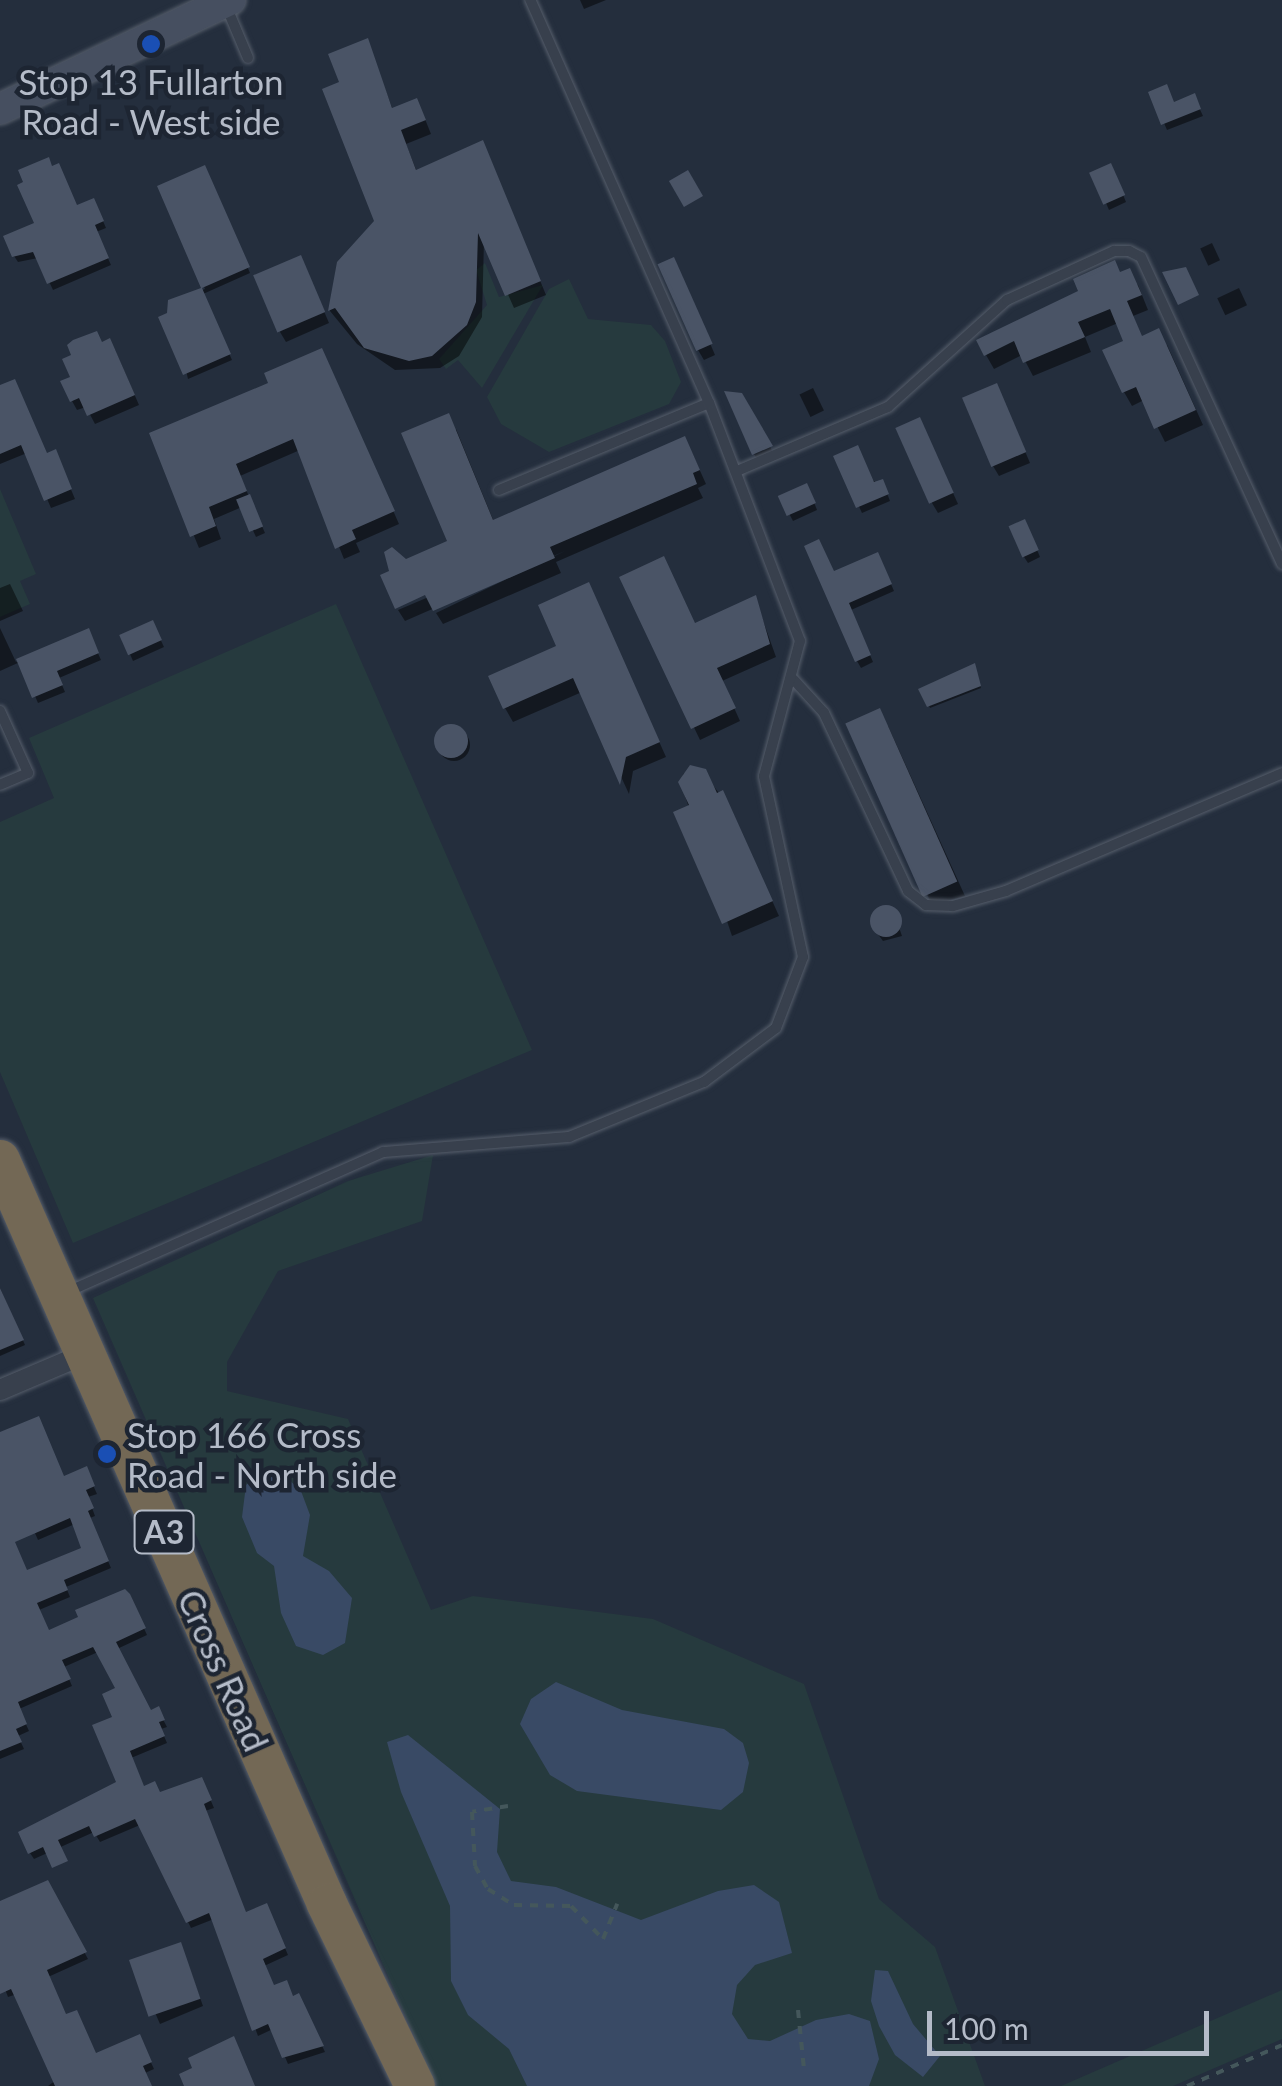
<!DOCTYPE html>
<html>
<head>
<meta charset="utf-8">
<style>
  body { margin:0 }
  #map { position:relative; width:1282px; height:2086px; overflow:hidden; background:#242e3d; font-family:Lato,sans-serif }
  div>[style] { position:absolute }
  .green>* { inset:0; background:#263a3e }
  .water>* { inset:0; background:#394a65 }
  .shadow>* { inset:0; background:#0007; transform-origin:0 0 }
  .round { border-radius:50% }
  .building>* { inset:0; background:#4a5466; transform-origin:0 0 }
  .path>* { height:4px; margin-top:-2px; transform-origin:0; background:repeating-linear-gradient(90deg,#44575b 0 8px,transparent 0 16px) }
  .roads { filter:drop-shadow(0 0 2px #565e6b) drop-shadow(0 0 2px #565e6b) }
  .lane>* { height:10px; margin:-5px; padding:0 5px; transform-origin:5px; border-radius:5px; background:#38404d }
  .street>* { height:20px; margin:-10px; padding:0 10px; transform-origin:10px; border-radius:10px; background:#38404d }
  .secondary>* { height:30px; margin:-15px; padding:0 15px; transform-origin:15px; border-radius:15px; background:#464f60 }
  .highway>* { height:40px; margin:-20px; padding:0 20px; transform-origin:20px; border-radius:20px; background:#736855 }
  .dots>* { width:28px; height:28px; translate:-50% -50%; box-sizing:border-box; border:5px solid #1d2532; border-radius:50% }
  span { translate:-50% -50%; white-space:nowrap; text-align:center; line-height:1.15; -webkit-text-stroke:9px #1d2532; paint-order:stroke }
  .shield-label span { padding:2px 8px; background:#1d2532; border:2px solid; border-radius:8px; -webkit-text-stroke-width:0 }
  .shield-label { font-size:32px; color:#b4bbc8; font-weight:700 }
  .poi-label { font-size:35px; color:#b4bbc8 }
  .left { translate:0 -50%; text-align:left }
  .street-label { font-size:35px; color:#b4bbc8 }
  .scale { position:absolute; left:927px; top:2011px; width:282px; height:45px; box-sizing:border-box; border:5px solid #b4bbc8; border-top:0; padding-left:12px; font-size:30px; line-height:35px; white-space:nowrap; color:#b4bbc8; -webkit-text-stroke:8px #1d2532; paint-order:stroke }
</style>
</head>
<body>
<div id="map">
  <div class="green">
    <div style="clip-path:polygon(485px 263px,499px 297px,543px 285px,482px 388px,458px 360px,446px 369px,439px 359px,487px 305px,476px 270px)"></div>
    <div style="clip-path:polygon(569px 279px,588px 319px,651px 325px,665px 341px,681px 382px,669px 404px,549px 452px,501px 424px,487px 397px,549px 289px)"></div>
    <div style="clip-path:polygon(0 489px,36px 574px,20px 581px,30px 604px,0 617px)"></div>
    <div style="clip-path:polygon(336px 604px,532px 1050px,73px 1243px,0 1072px,0 822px,54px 798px,29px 738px)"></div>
    <div style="clip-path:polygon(433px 1155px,422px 1221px,278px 1271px,227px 1362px,227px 1391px,348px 1419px,431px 1610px,473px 1596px,653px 1619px,804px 1684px,879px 1899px,935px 1947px,985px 2086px,436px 2086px,93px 1298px,348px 1181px)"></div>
    <div style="clip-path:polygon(1282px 1990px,1282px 2039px,1173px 2086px,1061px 2086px)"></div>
  </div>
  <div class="water">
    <div style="clip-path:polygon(258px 1473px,283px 1474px,301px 1491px,310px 1515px,303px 1556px,329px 1571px,352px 1598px,345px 1643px,323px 1655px,296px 1646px,281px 1613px,274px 1566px,257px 1553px,242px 1517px,246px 1485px)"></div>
    <div style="clip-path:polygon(556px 1682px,622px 1710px,724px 1729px,743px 1743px,749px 1763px,743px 1792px,721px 1810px,577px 1791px,550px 1775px,520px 1724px,531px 1699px)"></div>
    <div style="clip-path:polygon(408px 1735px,500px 1809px,497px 1852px,511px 1881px,556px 1887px,641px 1920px,718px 1891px,754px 1885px,779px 1902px,792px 1953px,755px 1965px,737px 1985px,732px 2014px,748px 2039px,770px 2041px,816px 2020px,849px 2014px,870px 2021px,879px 2059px,869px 2086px,527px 2086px,509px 2049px,468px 2015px,451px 1981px,450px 1906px,401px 1792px,387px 1742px)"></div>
    <div style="clip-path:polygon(875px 1970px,888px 1971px,913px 2024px,940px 2056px,923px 2077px,895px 2055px,879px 2026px,871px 2001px)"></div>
  </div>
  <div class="shadow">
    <div style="clip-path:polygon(580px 0,606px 0,584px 9px)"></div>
    <div style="clip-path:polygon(367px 42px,393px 110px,416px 101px,423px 114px,431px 134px,406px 144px,417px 172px,489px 156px,546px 295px,514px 308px,484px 241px,482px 317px,459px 356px,440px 368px,395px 370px,357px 344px,330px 311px,339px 264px,377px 221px,342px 84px)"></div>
    <div style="clip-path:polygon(1151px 93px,1174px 104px,1197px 103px,1203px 116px,1167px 130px)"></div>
    <div style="clip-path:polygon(207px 173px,250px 273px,203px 294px,232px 360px,188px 379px,170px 302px,205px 289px,160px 187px)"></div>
    <div style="clip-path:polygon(1114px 173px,1126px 202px,1109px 210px,1106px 203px)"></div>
    <div style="clip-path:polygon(97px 207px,106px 228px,96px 232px,111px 265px,53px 290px,38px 258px,18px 262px,14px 256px,77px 208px)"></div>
    <div style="left:1212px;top:243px;width:19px;height:13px;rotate:65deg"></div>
    <div style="clip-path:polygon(306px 269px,329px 323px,286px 342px,280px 332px)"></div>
    <div style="clip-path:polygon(679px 270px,715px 355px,704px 360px,698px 350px)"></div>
    <div style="clip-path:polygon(1121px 275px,1138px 285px,1148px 310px,1133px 316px,1142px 338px,1167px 345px,1203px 425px,1165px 442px,1144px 400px,1132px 406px,1124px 392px,1126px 342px,1118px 323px,1085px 337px,1091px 352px,1033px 376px,1022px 355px,994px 369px,986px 355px)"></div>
    <div style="left:1239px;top:288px;width:19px;height:24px;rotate:65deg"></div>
    <div style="clip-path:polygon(102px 344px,115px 350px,139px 405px,95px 424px,86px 407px,77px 410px,72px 401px,74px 379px)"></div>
    <div style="clip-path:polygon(328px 363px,399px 524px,356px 543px,360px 552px,344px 559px,300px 450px,240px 476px,265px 533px,256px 537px,242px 507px,214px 519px,221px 539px,199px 548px,152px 434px)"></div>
    <div style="clip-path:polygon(0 388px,47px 455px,59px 461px,75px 499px,51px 508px,27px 453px,0 464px)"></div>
    <div style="left:813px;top:388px;width:25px;height:15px;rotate:64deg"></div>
    <div style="clip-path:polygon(741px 395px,773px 452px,757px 459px,754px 454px)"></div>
    <div style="clip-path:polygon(1002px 397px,1030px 463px,999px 476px,993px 466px)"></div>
    <div style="clip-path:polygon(456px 429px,494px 522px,692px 453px,706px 484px,698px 488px,703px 498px,556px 562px,561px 573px,443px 624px,436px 613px,565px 551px,405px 621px,398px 610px,438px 593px,406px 562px,450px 543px)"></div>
    <div style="clip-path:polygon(925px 431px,958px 504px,938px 513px,932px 503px)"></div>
    <div style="clip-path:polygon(836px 457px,885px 488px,890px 501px,862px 513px)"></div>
    <div style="clip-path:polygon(810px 492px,817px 510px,793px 521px,781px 498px)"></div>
    <div style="clip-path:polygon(1028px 528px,1040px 557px,1028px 563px,1024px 557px)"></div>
    <div style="clip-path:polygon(807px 547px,834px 574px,881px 561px,894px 591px,851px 610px,873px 662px,861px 668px,857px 661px)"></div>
    <div style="clip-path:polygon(623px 579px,695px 626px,755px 598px,776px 657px,722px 681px,740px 721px,700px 740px)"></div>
    <div style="clip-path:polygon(10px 584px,23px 611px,0 621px,0 588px)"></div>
    <div style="clip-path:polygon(596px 600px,666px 757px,633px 771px,629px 794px,582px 692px,513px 722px,505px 708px)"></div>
    <div style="clip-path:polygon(0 628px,16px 662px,88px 631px,101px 660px,59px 678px,65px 692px,38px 703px,20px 662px,0 671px)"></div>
    <div style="clip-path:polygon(156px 630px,164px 647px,133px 661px,122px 636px)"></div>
    <div style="clip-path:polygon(974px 666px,981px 688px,930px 708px,922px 690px)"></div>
    <div style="clip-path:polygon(849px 725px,888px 726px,965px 896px,932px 905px)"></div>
    <div class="round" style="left:438px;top:729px;width:32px;height:32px"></div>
    <div style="clip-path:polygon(700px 769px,730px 807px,779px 916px,732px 936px,682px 787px,683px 774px)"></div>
    <div style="clip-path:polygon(893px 910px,902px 936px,883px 941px,872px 926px,876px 912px)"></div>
    <div style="clip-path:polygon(0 1288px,25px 1345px,0 1356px)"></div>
    <div style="clip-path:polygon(0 1435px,64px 1479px,89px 1476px,97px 1494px,88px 1497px,95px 1516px,90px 1518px,111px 1568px,66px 1587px,70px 1597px,39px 1610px,48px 1633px,133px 1604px,147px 1635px,117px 1649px,150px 1713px,158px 1710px,167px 1727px,161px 1729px,167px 1743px,131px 1758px,144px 1788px,159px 1794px,205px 1787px,214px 1808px,205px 1811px,246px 1915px,270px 1913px,288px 1955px,264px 1966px,274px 1988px,302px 2003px,325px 2052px,288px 2064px,273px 2029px,258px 2036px,214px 1919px,191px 1928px,140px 1825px,100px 1842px,94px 1832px,34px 1859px,30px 1853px,120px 1783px,119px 1690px,98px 1652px,64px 1667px,72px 1686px,19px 1709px,29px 1731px,18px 1736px,24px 1749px,0 1759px,0 1521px,26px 1573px,84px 1549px,75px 1524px,38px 1540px,0 1453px)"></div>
    <div style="clip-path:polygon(47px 1884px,88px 1959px,48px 1977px,66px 2017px,96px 2056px,142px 2043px,154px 2069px,145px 2073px,151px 2086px,48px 2086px,56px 2080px,17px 1994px,8px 1997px,0 1976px,0 1904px)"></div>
    <div style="clip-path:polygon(183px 1951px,203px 2006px,160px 2024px,134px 1964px)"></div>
  </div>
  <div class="building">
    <div style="clip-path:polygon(368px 38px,392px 108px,417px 98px,426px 120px,401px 130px,416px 170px,483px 140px,541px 281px,505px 296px,478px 233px,476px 302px,467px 325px,432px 356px,409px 361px,364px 348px,335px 308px,328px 311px,337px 262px,374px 221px,322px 89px,339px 82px,328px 54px)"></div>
    <div style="clip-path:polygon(1167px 84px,1174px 102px,1195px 93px,1201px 109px,1161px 125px,1148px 92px)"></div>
    <div style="clip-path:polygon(49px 157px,52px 166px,59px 163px,77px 205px,94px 198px,104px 221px,95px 225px,109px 258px,47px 284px,33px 252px,12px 257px,3px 236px,34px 223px,17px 185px,23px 182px,18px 170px)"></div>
    <div style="left:1111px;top:163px;width:35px;height:24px;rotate:66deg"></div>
    <div style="clip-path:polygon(205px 165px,250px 267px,202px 288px,231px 354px,183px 375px,158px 317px,167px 313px,168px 300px,201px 288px,157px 186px)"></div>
    <div style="left:688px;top:170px;width:30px;height:22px;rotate:60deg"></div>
    <div style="left:301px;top:255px;width:62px;height:52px;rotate:67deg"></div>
    <div style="left:674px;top:257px;width:95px;height:18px;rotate:66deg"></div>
    <div style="clip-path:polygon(1115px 260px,1120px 272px,1130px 268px,1142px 295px,1127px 301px,1142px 336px,1159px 328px,1196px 410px,1154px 429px,1136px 387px,1122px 393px,1102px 350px,1123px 341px,1110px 309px,1078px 322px,1085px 337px,1023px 363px,1014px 341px,984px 356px,976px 340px,1078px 291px,1073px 279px)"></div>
    <div style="clip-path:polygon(1186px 267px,1199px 295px,1178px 305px,1162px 272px)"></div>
    <div style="clip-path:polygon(97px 331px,102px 342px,110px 338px,135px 395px,87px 416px,79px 398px,70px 402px,60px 381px,70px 377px,62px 359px,71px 355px,67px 345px,73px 340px)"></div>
    <div style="clip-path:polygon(322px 348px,395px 511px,352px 530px,356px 539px,335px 549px,293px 439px,236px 464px,247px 491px,209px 507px,216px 526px,190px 537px,149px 433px,268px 383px,264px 373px)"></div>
    <div style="clip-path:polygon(15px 379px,47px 453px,56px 449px,72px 489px,44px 501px,21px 445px,0 454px,0 385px)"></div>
    <div style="left:997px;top:383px;width:75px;height:38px;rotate:67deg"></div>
    <div style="clip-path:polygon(724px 391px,742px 393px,773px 446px,752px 455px)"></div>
    <div style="clip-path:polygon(449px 413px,493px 520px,685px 436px,700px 470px,693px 473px,697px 484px,550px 547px,555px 558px,433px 611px,425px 595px,395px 609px,380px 575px,389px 571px,384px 552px,392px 547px,406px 559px,447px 541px,401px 433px)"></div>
    <div style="left:920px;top:417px;width:83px;height:27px;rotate:66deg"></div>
    <div style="clip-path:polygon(858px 445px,874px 482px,883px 479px,889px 494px,856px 508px,833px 456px)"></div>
    <div style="left:807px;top:483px;width:22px;height:32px;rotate:66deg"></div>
    <div style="left:250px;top:494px;width:35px;height:15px;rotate:68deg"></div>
    <div style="left:1025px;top:519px;width:34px;height:18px;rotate:66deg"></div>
    <div style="clip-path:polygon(819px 539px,834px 571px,878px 552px,892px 584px,849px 603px,871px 655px,855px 662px,804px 546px)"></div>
    <div style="clip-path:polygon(664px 556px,695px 623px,756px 595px,770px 644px,717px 668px,736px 708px,691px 729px,619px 577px)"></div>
    <div style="clip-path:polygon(589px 582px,660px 742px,626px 757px,620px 785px,573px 678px,503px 709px,488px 676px,556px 646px,538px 605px)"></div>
    <div style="left:153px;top:620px;width:22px;height:37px;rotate:66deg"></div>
    <div style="clip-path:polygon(89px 628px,99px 653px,57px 671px,63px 685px,32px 698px,16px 659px)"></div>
    <div style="clip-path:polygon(975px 663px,981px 686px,927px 707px,918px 689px)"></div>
    <div style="left:880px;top:708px;width:190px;height:38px;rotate:66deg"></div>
    <div class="round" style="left:434px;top:724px;width:34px;height:34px"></div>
    <div style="clip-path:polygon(690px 765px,706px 769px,717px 793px,723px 790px,773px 901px,722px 924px,673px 812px,689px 805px,678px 782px)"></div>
    <div class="round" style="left:870px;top:905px;width:32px;height:32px"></div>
    <div style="clip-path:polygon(0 1288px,24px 1340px,0 1350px)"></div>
    <div style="clip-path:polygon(evenodd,39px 1416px,64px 1476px,87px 1466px,95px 1486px,86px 1490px,94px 1508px,88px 1511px,109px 1561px,64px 1580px,68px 1590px,37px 1603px,49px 1630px,78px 1617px,75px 1610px,125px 1589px,130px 1594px,146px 1628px,116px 1642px,151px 1710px,159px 1706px,165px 1720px,159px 1722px,165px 1736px,130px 1751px,144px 1786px,155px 1781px,160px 1792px,202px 1777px,212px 1800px,204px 1804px,246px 1912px,267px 1903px,286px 1948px,263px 1959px,274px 1985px,287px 1980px,293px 1996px,299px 1993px,324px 2046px,282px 2058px,268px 2024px,252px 2031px,209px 1913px,186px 1923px,135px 1819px,94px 1837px,89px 1826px,58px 1840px,68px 1861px,52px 1868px,43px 1847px,28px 1854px,18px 1832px,116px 1782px,92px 1725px,112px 1717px,102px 1694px,115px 1688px,93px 1647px,62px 1660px,71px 1679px,18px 1702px,27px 1724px,16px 1729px,22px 1742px,0 1751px,0 1432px,39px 1416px,70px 1518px,81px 1548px,27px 1570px,15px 1542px,70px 1518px)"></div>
    <div style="clip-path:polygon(48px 1880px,87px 1952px,47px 1970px,66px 2014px,77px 2010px,96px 2053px,140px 2034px,152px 2062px,143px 2066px,152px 2086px,55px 2086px,11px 1989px,0 1994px,0 1901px)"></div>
    <div style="left:181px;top:1942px;width:60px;height:55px;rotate:71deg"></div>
    <div style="clip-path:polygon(234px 2036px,255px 2086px,184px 2086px,179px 2074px,192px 2068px,188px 2058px)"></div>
  </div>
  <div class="path">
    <div style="left:508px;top:1806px;width:36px;rotate:171deg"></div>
    <div style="left:472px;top:1812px;width:54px;rotate:86.8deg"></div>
    <div style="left:475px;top:1866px;width:26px;rotate:61deg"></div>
    <div style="left:488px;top:1889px;width:31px;rotate:32deg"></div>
    <div style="left:514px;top:1905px;width:57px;rotate:1deg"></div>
    <div style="left:571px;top:1906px;width:46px;rotate:45.9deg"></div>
    <div style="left:603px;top:1939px;width:38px;rotate:-68deg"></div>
    <div style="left:798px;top:2010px;width:59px;rotate:84.2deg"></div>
    <div style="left:1187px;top:2086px;width:103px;rotate:-23.3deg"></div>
  </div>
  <div class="roads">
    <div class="lane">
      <div style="left:227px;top:8px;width:54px;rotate:67.2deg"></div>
      <div style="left:737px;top:471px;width:164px;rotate:-23deg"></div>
      <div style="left:888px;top:407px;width:160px;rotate:-42deg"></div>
      <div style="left:1007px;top:300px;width:118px;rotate:-24.6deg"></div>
      <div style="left:1114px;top:251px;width:15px"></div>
      <div style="left:1129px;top:251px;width:13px;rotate:27deg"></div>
      <div style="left:1141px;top:257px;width:338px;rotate:65.3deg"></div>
      <div style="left:499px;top:490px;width:227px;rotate:-22.5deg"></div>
      <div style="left:793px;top:679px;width:46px;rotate:47.6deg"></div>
      <div style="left:824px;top:713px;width:197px;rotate:64.7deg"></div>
      <div style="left:908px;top:891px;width:23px;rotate:38deg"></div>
      <div style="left:926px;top:905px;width:27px;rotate:2deg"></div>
      <div style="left:953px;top:906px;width:55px;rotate:-15.8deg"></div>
      <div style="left:1006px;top:891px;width:300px;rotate:-23.1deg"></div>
      <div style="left:0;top:711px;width:68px;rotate:65.7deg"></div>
      <div style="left:28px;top:773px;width:30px;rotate:157deg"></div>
      <div style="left:65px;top:1293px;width:348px;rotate:-23.9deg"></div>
      <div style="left:383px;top:1152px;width:187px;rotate:-4.6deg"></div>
      <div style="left:569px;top:1137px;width:146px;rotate:-22.2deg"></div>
      <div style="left:704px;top:1082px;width:90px;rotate:-36.9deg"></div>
      <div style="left:776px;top:1028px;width:76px;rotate:-69.2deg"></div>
      <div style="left:803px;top:957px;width:185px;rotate:-102.2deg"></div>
      <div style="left:764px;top:776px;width:140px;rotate:-75.1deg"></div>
      <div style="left:800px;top:641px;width:255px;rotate:-110.9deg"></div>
      <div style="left:709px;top:403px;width:441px;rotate:-113.9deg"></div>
    </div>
    <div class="street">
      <div style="left:0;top:1390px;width:92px;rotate:-23deg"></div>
    </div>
    <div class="secondary">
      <div style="left:0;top:109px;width:255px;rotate:-25.4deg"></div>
    </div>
    <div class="highway">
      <div style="left:0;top:1160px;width:813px;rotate:66.27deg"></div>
      <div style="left:327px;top:1904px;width:202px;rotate:64.2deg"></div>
    </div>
  </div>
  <div class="dots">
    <div style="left:151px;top:44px;background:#1a4fb4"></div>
    <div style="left:107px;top:1454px;background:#1a4fb4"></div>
  </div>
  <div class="shield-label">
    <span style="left:164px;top:1532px">A3</span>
  </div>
  <div class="poi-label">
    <span style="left:151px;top:101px">Stop 13 Fullarton<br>Road - West side</span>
    <span class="left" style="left:127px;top:1454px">Stop 166 Cross<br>Road - North side</span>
  </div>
  <div class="street-label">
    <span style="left:224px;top:1670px;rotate:66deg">Cross Road</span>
  </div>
  <div class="scale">100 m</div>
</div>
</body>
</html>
